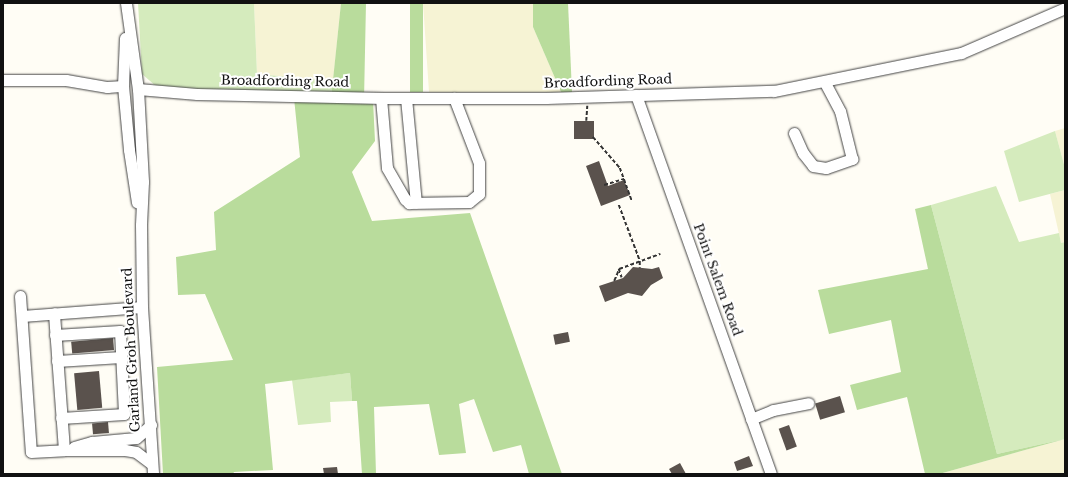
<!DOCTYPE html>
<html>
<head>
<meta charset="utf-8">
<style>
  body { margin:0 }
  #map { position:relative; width:1068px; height:477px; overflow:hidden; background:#fffdf5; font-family:"Libre Baskerville",serif }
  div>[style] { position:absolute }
  .farmland>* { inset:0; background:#f6f3d4 }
  .green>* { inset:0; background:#d5ebbd }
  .forest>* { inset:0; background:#b9dc9c; transform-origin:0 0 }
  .building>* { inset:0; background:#5a524d; transform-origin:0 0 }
  .path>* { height:1.5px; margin-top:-0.75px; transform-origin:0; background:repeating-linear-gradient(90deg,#333 0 4px,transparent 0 6px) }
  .roads { filter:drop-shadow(0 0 1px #444) drop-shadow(0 0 1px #444) }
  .minor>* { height:11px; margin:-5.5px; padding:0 5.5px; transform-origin:5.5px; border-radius:5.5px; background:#fff }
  span { translate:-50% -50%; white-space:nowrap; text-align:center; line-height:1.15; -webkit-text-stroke:4px #fff; paint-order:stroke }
  .street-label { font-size:13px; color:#111 }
  .frame { position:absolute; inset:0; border:4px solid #111; pointer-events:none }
</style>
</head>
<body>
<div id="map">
  <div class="farmland">
    <div style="clip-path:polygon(254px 3px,341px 3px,333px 81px,257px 74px)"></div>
    <div style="clip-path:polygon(423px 3px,533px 3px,533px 27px,561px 92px,429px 92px)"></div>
    <div style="clip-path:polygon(1065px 128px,1065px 168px,1055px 131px)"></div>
    <div style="clip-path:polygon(1065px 190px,1065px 242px,1061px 243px,1050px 194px)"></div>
    <div style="clip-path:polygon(1065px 439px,1065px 474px,939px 474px)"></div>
  </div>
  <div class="green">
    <div style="clip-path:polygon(138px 3px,254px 3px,257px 74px,333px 81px,331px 99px,165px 94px,142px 74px)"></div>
    <div style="clip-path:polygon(1055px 131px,1065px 168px,1065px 190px,1019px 202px,1004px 151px)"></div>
    <div style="clip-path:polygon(996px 186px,1019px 242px,1059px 233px,1061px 243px,1065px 242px,1065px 439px,997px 454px,931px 205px)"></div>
    <div style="clip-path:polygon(350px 373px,352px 401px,330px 402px,331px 422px,298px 425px,292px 380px)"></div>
  </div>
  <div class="forest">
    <div style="clip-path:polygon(341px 3px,366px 3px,364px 100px,373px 100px,375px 141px,352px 172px,372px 221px,470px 213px,562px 474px,529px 474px,521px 445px,493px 452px,474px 399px,459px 404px,466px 453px,439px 455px,429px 404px,374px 407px,376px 474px,362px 474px,357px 401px,352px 401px,350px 373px,265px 384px,273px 470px,234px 472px,233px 474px,163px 474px,157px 367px,233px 360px,205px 294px,178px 295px,176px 257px,216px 250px,214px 212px,300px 157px,294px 98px,331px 99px)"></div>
    <div style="left:410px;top:3px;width:13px;height:89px"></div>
    <div style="clip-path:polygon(533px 3px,568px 3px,572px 92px,561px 92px,533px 27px)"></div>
    <div style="clip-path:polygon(931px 205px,997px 454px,1065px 439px,939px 474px,925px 474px,907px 397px,857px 410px,850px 385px,901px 372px,891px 320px,829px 334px,818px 290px,928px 269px,915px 209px)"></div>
  </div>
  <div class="building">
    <div style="left:574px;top:121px;width:20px;height:18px"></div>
    <div style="clip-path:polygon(599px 161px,608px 186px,624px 180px,630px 195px,601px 206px,586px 166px)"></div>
    <div style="clip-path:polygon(633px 267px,652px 269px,659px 267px,663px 278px,651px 285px,642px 296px,628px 293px,605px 302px,599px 286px,623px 278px)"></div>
    <div style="left:568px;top:332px;width:10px;height:15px;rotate:79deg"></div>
    <div style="left:113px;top:338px;width:12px;height:42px;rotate:85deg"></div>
    <div style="left:99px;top:371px;width:37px;height:25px;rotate:85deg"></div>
    <div style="left:840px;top:396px;width:17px;height:26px;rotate:73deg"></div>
    <div style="left:108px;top:422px;width:11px;height:16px;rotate:85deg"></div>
    <div style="left:789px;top:425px;width:23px;height:11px;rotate:70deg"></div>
    <div style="clip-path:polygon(749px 456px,753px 466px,737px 471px,734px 462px)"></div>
    <div style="clip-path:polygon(680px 463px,686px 474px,672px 474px,669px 469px)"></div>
    <div style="clip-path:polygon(337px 467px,338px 474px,324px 474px,323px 468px)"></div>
  </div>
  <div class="path">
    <div style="left:586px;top:121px;width:15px;rotate:-86deg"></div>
    <div style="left:593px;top:137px;width:41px;rotate:48.9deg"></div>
    <div style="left:620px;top:168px;width:35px;rotate:70deg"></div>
    <div style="left:604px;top:185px;width:21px;rotate:-17deg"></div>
    <div style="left:619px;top:205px;width:60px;rotate:69.4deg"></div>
    <div style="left:640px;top:261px;width:7px;rotate:90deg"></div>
    <div style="left:619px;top:269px;width:9px;rotate:72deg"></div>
    <div style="left:614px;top:281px;width:13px;rotate:-67deg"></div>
    <div style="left:619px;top:269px;width:44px;rotate:-20.1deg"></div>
  </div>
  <div class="roads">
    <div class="minor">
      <div style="left:126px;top:3px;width:87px;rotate:82.1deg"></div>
      <div style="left:138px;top:89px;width:93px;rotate:86.9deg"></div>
      <div style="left:143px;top:182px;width:43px;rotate:92.7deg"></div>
      <div style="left:141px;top:225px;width:82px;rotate:89.3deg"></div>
      <div style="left:142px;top:307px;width:167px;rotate:86.2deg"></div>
      <div style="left:125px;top:38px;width:48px;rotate:92.4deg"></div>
      <div style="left:123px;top:86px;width:64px;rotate:84.6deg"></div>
      <div style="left:129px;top:150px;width:53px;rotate:81.3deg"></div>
      <div style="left:3px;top:80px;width:63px"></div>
      <div style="left:66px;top:80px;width:42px;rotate:9.7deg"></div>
      <div style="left:107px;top:87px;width:16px;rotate:-4deg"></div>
      <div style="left:138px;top:89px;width:59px;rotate:4.8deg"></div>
      <div style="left:197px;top:94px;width:187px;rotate:1.2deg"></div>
      <div style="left:384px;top:98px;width:162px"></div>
      <div style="left:546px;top:98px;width:228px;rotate:-1.8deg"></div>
      <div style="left:774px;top:91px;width:191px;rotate:-11.5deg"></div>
      <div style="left:961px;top:53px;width:113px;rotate:-23.4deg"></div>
      <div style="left:636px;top:95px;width:402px;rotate:70.4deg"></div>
      <div style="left:381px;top:98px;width:70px;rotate:85.1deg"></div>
      <div style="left:387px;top:168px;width:36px;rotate:60deg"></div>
      <div style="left:405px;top:199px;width:6px;rotate:45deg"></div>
      <div style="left:409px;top:203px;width:60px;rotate:-1deg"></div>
      <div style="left:469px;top:202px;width:13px;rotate:-39deg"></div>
      <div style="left:479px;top:194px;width:31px;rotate:-90deg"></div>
      <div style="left:479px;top:163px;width:70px;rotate:-111deg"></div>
      <div style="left:406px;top:98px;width:105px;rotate:84.6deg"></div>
      <div style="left:794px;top:133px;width:22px;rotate:66deg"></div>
      <div style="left:803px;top:153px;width:16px;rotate:52deg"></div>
      <div style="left:813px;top:166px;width:13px;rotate:9deg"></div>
      <div style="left:826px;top:168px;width:28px;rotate:-19deg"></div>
      <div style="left:852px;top:159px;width:49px;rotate:-104deg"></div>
      <div style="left:840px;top:111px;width:32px;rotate:-118deg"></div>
      <div style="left:20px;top:296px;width:156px;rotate:86deg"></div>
      <div style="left:31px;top:452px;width:33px;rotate:-3deg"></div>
      <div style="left:64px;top:450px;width:137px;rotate:-94.2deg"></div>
      <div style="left:22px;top:316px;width:120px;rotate:-4.3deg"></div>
      <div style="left:55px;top:335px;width:65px;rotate:-3.5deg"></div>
      <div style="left:120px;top:331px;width:83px;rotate:87.2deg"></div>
      <div style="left:124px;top:414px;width:63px;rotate:176.4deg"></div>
      <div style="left:57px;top:361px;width:64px;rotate:-3.6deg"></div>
      <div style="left:751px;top:419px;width:24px;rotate:-22deg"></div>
      <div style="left:773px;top:410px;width:36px;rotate:-11deg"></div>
      <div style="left:74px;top:447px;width:19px;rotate:-16deg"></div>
      <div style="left:92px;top:442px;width:44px;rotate:-5.2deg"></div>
      <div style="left:136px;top:438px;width:20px;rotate:-41deg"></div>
      <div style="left:64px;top:450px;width:61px"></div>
      <div style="left:125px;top:450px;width:11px;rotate:10deg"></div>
      <div style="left:136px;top:452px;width:20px;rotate:37deg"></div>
    </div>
  </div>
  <div class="street-label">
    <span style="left:285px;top:82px;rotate:1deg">Broadfording Road</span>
    <span style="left:608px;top:82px;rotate:-2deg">Broadfording Road</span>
    <span style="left:717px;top:280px;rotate:70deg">Point Salem Road</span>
    <span style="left:132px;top:350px;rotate:-93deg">Garland Groh Boulevard</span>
  </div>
  <div class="frame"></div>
</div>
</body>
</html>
